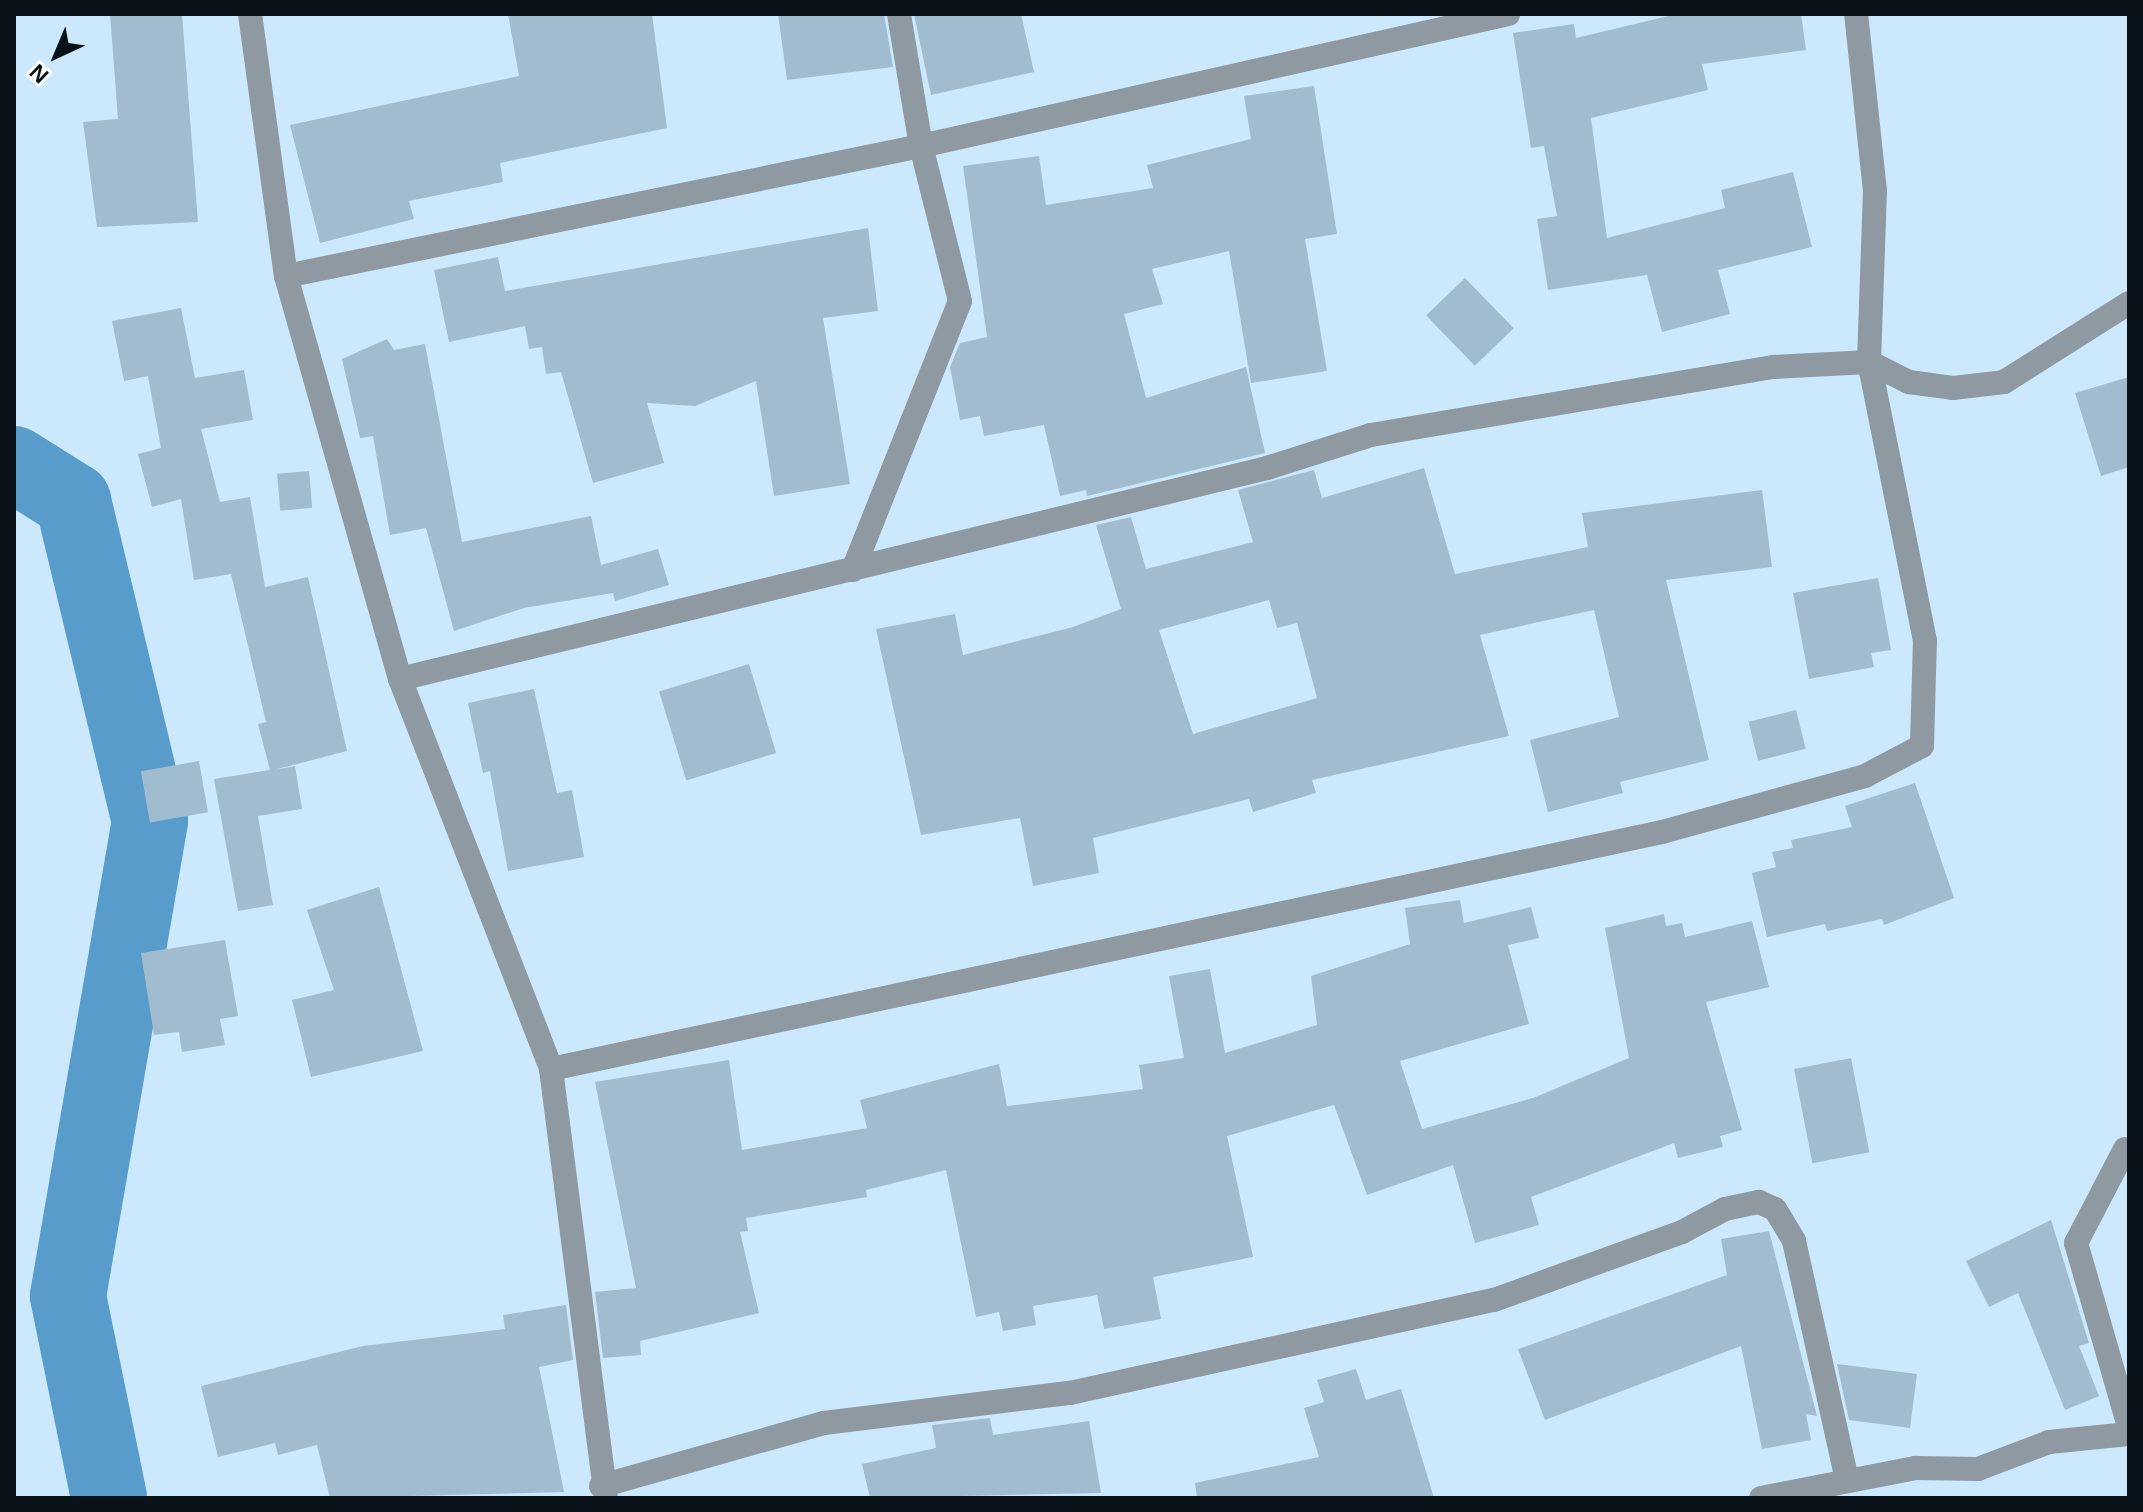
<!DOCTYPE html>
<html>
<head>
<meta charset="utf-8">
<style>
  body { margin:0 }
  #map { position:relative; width:2143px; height:1512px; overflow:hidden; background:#cce8fc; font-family:Helvetica,sans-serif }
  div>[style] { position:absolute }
  .river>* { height:76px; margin:-38px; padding:0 38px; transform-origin:38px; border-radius:38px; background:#579cca }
  .building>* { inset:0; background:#a2bccf; transform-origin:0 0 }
  .street>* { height:24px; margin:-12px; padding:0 12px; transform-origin:12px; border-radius:12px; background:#8e99a2 }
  span { translate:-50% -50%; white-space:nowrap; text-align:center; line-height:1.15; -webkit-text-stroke:8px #fff; paint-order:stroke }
  .frame { position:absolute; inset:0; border:16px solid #091219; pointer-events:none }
  .north { position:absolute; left:16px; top:16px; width:80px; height:80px; -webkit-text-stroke:6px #fff; paint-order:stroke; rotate:224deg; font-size:22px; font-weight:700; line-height:32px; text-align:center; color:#091219 }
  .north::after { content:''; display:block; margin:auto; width:28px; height:36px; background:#091219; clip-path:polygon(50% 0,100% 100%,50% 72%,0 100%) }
</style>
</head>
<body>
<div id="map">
  <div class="river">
    <div style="left:14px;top:464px;width:70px;rotate:32.1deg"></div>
    <div style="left:73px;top:501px;width:329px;rotate:76.5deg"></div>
    <div style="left:150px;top:821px;width:482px;rotate:99.8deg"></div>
    <div style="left:68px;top:1296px;width:206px;rotate:78.5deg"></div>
  </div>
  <div class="building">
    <div style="clip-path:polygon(110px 14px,182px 14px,198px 222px,97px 227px,83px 122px,118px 119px)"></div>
    <div style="clip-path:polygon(508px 14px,652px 14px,667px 128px,500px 163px,503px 182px,409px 201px,414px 219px,320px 243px,290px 125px,519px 76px)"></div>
    <div style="clip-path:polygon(778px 14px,884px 14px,893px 67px,787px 80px)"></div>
    <div style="clip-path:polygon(914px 14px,1021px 14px,1034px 72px,931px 95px)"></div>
    <div style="clip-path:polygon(1677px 14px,1801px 14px,1806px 50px,1702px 64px,1708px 90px,1591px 118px,1607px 238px,1725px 208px,1721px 190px,1793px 172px,1812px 247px,1718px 270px,1730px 314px,1662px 332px,1647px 275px,1548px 290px,1537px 219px,1557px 216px,1544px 146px,1531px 148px,1513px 33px,1574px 24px,1576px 38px)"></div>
    <div style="clip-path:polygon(1314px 86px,1337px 234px,1305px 239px,1327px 371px,1251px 383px,1229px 251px,1152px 269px,1163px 304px,1124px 314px,1146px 398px,1246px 367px,1265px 453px,1087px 496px,1086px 490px,1060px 496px,1044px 425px,984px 436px,980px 416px,960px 420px,950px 367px,960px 343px,987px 337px,963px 166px,1039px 156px,1046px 205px,1153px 188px,1147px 165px,1251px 139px,1244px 96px)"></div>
    <div style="clip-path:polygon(868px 228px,878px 311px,823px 318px,850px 484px,774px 496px,756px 381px,695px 406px,647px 403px,664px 463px,593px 483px,561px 372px,546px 374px,542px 347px,529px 349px,525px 326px,449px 342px,434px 270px,498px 257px,505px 291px)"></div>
    <div style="left:1465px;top:278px;width:70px;height:54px;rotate:46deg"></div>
    <div style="clip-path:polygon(181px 308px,195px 378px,244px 370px,253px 420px,201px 429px,220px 502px,250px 497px,265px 587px,308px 577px,347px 751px,274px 770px,295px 766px,302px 809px,258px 816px,273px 905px,238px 911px,214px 779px,270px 770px,258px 724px,266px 722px,231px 574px,194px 580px,181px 499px,152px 507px,138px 454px,161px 448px,148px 376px,124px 381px,112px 321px)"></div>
    <div style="clip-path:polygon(387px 339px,394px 350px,425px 344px,462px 542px,591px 516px,601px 565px,658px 549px,669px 585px,615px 601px,613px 593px,524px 608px,454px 631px,426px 528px,390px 535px,373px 436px,360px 438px,342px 359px)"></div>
    <div style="clip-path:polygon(2129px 377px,2129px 467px,2101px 476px,2075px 393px)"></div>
    <div style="clip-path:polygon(evenodd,1424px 468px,1455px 574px,1588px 547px,1582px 513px,1762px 490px,1772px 567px,1666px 580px,1709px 760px,1620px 782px,1623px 793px,1548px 812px,1530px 740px,1619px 717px,1594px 610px,1480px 635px,1509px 736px,1312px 780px,1316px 793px,1253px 812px,1249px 799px,1093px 838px,1099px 873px,1033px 886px,1020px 818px,921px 835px,876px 629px,955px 614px,963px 655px,1073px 627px,1121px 609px,1096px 525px,1131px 517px,1146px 569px,1253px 542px,1238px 490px,1314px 470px,1322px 498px,1424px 468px,1269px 600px,1277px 628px,1297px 623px,1317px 698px,1193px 734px,1159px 630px,1269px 600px)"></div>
    <div style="left:309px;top:471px;width:37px;height:32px;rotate:85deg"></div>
    <div style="clip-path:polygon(1878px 578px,1891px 650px,1871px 653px,1874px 667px,1809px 679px,1793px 593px)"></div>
    <div style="left:749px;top:664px;width:93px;height:94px;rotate:73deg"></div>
    <div style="clip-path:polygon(534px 689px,557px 793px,572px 790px,584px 857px,508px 871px,490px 771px,483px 773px,468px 703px)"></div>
    <div style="left:1796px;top:710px;width:40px;height:49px;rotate:76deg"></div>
    <div style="left:199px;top:761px;width:52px;height:59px;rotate:80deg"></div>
    <div style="clip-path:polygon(1915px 783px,1954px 898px,1884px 925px,1882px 919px,1827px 931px,1825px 924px,1767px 937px,1752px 873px,1776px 867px,1772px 852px,1793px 848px,1791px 840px,1852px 827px,1845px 806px)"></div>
    <div style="clip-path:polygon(379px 887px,423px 1051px,311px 1077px,292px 1000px,334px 990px,307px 910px)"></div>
    <div style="clip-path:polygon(1460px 900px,1464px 923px,1531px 907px,1539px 938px,1508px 945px,1529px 1024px,1400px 1061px,1422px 1129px,1533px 1098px,1629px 1058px,1605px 928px,1664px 914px,1666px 926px,1682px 923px,1685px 937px,1752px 921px,1769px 987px,1706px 1002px,1742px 1130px,1720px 1136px,1723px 1147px,1678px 1158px,1674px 1143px,1531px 1197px,1539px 1225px,1475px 1243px,1453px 1165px,1367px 1195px,1334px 1105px,1227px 1136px,1253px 1257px,1153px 1277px,1161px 1319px,1104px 1329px,1097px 1295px,1033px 1306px,1036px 1325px,1003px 1331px,999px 1312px,976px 1317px,946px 1170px,866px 1190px,867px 1197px,746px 1218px,748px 1231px,740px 1232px,759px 1313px,640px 1341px,641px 1355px,603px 1358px,595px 1292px,636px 1288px,595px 1082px,729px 1060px,742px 1150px,867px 1128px,860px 1100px,999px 1064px,1007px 1106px,1143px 1089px,1139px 1065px,1184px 1058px,1169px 976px,1210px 969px,1225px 1053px,1317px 1025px,1311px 976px,1410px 944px,1405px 908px)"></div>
    <div style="clip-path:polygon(225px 940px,238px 1016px,220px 1019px,225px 1045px,182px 1052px,179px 1032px,154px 1035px,141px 953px)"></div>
    <div style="left:1851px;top:1058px;width:96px;height:58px;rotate:79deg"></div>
    <div style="clip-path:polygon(2051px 1220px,2089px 1343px,2079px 1346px,2099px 1396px,2065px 1410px,2018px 1293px,1989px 1307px,1966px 1261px)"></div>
    <div style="clip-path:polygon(1769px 1231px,1817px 1416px,1806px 1414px,1811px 1440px,1762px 1449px,1741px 1346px,1545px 1420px,1518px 1349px,1727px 1275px,1721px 1239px)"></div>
    <div style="clip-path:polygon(566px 1305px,573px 1360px,539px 1367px,564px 1492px,330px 1498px,317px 1445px,278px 1455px,275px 1443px,218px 1457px,201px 1386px,363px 1346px,505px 1329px,503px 1315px)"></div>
    <div style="clip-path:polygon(1837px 1364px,1917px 1374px,1910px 1428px,1849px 1420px)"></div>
    <div style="clip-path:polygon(1356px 1369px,1366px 1400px,1401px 1389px,1434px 1498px,1197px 1498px,1195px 1483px,1319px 1457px,1304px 1408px,1324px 1402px,1317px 1380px)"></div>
    <div style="clip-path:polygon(990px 1418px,993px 1435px,1089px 1421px,1101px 1493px,870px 1498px,862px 1464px,936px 1448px,932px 1425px)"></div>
  </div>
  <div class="street">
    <div style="left:250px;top:14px;width:264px;rotate:82.2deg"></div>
    <div style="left:286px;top:276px;width:419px;rotate:74.2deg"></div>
    <div style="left:400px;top:679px;width:418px;rotate:68.8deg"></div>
    <div style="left:551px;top:1069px;width:433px;rotate:82.7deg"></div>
    <div style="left:286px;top:276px;width:648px;rotate:-11.57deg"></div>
    <div style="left:921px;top:146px;width:602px;rotate:-12.67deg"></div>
    <div style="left:853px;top:570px;width:289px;rotate:-68.3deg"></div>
    <div style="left:960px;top:301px;width:160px;rotate:-104.1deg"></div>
    <div style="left:921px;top:146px;width:134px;rotate:-99.5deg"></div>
    <div style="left:400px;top:679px;width:892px;rotate:-13.68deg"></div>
    <div style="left:1267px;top:468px;width:109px;rotate:-17.6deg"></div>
    <div style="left:1371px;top:435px;width:409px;rotate:-9.6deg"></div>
    <div style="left:1774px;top:367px;width:95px;rotate:-3deg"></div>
    <div style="left:1869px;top:362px;width:45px;rotate:26.6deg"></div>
    <div style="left:1909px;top:382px;width:44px;rotate:7.8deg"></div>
    <div style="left:1953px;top:388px;width:51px;rotate:-6.7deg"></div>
    <div style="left:2004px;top:382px;width:148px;rotate:-32.3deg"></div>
    <div style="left:551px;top:1069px;width:1136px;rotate:-12.04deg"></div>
    <div style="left:1662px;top:832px;width:211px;rotate:-15.4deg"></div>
    <div style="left:1865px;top:776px;width:64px;rotate:-27.8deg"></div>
    <div style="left:1922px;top:746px;width:105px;rotate:-88.4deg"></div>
    <div style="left:1925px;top:641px;width:285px;rotate:-101.3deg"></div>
    <div style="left:1869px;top:362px;width:171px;rotate:-88deg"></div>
    <div style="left:1875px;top:191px;width:178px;rotate:-96.1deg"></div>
    <div style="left:2125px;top:1149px;width:106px;rotate:117.5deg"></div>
    <div style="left:2076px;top:1243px;width:191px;rotate:73.9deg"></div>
    <div style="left:601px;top:1486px;width:232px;rotate:-15.8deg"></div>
    <div style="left:824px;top:1423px;width:248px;rotate:-7deg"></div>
    <div style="left:1070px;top:1393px;width:434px;rotate:-12.4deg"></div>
    <div style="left:1494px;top:1300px;width:200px;rotate:-19.9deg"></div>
    <div style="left:1682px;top:1232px;width:49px;rotate:-28.1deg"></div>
    <div style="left:1725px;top:1209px;width:35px;rotate:-12deg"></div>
    <div style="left:1759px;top:1202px;width:17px;rotate:24deg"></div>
    <div style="left:1775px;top:1209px;width:37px;rotate:59deg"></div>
    <div style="left:1794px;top:1241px;width:245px;rotate:77.5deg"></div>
    <div style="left:1761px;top:1498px;width:158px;rotate:-11deg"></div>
    <div style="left:1916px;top:1468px;width:62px;rotate:0.9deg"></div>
    <div style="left:1978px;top:1469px;width:76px;rotate:-20.8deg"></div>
    <div style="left:2049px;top:1442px;width:80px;rotate:-5.7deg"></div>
  </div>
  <div class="frame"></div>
  <div class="north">N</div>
</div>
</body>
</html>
